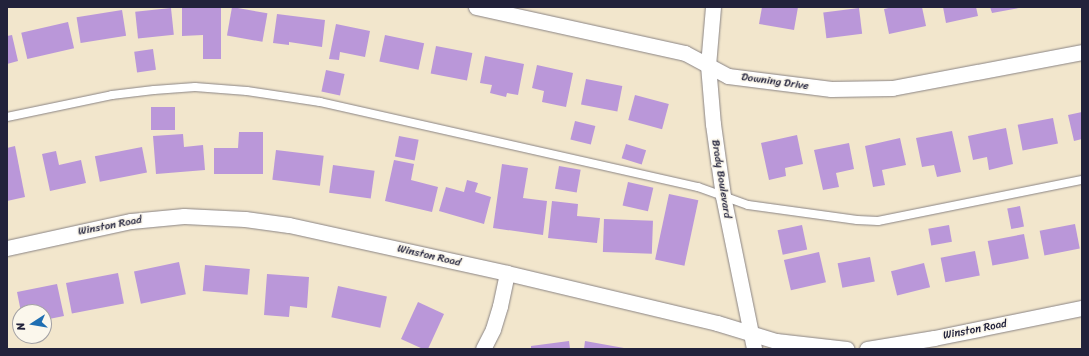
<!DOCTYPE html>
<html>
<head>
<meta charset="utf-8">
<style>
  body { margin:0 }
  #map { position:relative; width:1089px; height:356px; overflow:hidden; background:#f2e6cc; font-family:Sriracha,sans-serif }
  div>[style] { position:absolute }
  .building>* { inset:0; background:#ba97d9; transform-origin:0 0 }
  .roads { filter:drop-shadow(0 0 1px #8a8484) drop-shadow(0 0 1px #8a8484) }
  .service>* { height:8px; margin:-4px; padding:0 4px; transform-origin:4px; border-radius:4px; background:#fff }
  .minor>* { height:15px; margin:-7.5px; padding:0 7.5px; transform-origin:7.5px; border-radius:7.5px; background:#fff }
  span { translate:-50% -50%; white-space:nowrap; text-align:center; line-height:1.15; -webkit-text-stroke:3.5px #fbf7ec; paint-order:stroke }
  .street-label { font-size:11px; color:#22223b }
  .frame { position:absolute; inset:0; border:8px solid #22223b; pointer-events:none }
  .north { position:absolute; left:12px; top:304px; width:40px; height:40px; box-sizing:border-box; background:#fbf7ec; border:1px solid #a4a2a5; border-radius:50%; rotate:258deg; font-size:11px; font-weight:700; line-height:16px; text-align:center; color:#22223b }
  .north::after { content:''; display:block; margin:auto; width:14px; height:18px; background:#1f6fb2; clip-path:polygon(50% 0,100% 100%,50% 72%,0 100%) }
</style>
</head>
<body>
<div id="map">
  <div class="building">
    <div style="left:232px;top:7px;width:36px;height:29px;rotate:10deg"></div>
    <div style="clip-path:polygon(762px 7px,798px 7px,794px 30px,759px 24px)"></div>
    <div style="clip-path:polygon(893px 7px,922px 7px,926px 26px,889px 34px,884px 9px)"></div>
    <div style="clip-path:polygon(943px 7px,976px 7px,978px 16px,946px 23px)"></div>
    <div style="clip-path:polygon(990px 7px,1019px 7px,1019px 8px,992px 13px)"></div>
    <div style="left:171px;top:8px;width:27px;height:36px;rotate:84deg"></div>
    <div style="clip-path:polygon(182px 8px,221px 8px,221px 59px,203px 59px,203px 35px,182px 36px)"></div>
    <div style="left:859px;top:8px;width:26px;height:36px;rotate:83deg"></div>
    <div style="left:122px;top:10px;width:26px;height:46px;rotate:81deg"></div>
    <div style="clip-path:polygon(277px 14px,325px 20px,322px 47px,289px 42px,289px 45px,273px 43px)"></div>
    <div style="left:68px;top:22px;width:27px;height:48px;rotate:77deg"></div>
    <div style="clip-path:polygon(336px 24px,370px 31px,365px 57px,340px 52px,339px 60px,329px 59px)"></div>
    <div style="clip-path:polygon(12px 35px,18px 61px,7px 64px,7px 36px)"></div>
    <div style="left:385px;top:35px;width:40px;height:27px;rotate:12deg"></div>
    <div style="left:436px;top:46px;width:37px;height:28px;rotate:11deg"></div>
    <div style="left:153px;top:49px;width:21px;height:19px;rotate:82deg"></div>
    <div style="clip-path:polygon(485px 56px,524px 64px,518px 95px,507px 93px,506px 97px,490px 93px,492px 85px,480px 83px)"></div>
    <div style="clip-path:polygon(537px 65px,573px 73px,566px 107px,542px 102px,544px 91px,532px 88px)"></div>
    <div style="left:326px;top:70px;width:19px;height:22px;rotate:12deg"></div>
    <div style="left:586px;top:79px;width:37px;height:26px;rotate:11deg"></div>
    <div style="left:635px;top:95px;width:35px;height:26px;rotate:15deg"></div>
    <div style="left:151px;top:107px;width:24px;height:23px"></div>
    <div style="clip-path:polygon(1082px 112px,1082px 139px,1074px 141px,1068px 115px)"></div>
    <div style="left:1053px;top:118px;width:26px;height:36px;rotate:79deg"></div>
    <div style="left:575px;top:121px;width:21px;height:19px;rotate:14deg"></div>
    <div style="clip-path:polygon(1006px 128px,1013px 164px,989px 170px,987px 157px,973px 160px,968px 136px)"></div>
    <div style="clip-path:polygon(952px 131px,961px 172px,937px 177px,934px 165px,922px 167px,916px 138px)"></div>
    <div style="clip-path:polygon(239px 132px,263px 132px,263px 174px,214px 174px,214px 148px,238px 148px)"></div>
    <div style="clip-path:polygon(183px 134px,184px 147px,203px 145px,205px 170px,156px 174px,153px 136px)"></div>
    <div style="clip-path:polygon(797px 135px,803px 164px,785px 168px,786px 176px,769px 180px,761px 143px)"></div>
    <div style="left:399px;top:136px;width:20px;height:21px;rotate:11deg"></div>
    <div style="clip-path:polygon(900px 138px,906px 165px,882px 170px,885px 185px,873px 187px,865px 146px)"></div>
    <div style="clip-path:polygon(849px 143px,854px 169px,836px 173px,839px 187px,823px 190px,814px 150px)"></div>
    <div style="left:626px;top:144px;width:21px;height:15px;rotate:17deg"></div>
    <div style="clip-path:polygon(15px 146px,25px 197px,7px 201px,7px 148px)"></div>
    <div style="left:142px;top:147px;width:26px;height:48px;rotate:79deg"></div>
    <div style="left:276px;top:150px;width:48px;height:30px;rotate:7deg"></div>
    <div style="clip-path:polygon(56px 151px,59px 165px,81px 160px,86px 183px,50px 191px,42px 154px)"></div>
    <div style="clip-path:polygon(394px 160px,414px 164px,411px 180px,438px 187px,432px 212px,385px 201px)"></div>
    <div style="clip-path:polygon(502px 164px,528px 168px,523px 198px,547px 201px,543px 235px,493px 228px)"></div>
    <div style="left:333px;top:165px;width:42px;height:28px;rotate:8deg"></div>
    <div style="left:559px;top:166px;width:22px;height:23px;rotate:10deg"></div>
    <div style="clip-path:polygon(467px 180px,478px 183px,475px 192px,491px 197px,484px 224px,439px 211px,446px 187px,464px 192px)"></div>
    <div style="left:628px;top:182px;width:26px;height:24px;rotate:13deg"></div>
    <div style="left:669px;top:194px;width:30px;height:67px;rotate:12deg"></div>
    <div style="clip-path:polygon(552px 201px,578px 204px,577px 216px,600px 218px,597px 243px,548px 238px)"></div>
    <div style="left:1020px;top:206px;width:21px;height:13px;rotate:79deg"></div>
    <div style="left:604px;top:219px;width:49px;height:33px;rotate:2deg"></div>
    <div style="left:1075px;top:224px;width:25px;height:36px;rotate:79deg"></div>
    <div style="left:802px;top:225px;width:25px;height:25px;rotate:78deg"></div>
    <div style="left:949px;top:225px;width:17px;height:21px;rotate:80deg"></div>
    <div style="left:1024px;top:234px;width:25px;height:37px;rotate:79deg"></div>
    <div style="left:975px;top:251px;width:25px;height:35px;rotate:79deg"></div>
    <div style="left:819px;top:252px;width:31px;height:36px;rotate:77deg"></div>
    <div style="left:870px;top:257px;width:25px;height:33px;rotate:79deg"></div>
    <div style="left:179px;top:262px;width:33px;height:46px;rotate:78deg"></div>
    <div style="left:924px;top:263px;width:25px;height:34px;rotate:76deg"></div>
    <div style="left:205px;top:265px;width:45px;height:26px;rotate:5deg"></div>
    <div style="left:118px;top:273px;width:31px;height:53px;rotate:79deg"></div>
    <div style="clip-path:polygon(267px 274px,309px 277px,307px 308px,290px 306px,289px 317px,264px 315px)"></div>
    <div style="clip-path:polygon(57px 284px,64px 316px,44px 320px,44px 312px,21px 312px,17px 292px)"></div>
    <div style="left:338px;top:286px;width:50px;height:32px;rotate:12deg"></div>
    <div style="clip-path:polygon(418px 302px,444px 314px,428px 349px,423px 349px,401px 339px)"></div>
    <div style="clip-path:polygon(569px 341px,570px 349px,531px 349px,531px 346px)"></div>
    <div style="clip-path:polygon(585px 341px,624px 348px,624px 349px,584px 349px)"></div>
  </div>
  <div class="roads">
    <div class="service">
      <div style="left:7px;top:117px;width:107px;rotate:-11.8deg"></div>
      <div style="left:112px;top:95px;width:42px;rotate:-6.8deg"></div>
      <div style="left:154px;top:90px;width:41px;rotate:-4.2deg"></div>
      <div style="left:195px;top:87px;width:52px;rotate:4.4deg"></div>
      <div style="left:247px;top:91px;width:74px;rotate:8.6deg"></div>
      <div style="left:320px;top:102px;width:387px;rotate:12.7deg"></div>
      <div style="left:698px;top:187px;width:53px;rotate:19.8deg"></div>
      <div style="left:748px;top:205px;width:110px;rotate:7.8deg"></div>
      <div style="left:857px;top:220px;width:21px;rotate:3deg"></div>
      <div style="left:878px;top:221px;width:208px;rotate:-11.4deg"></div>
    </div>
    <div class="minor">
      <div style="left:476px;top:7px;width:214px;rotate:12.4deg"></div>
      <div style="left:685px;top:53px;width:49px;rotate:28.1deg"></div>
      <div style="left:728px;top:76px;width:104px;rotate:7.2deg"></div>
      <div style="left:831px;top:89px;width:61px;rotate:-0.9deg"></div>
      <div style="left:892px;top:88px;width:193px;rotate:-10.7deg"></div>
      <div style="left:713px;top:7px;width:58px;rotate:94.9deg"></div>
      <div style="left:708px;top:65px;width:59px;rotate:85.2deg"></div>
      <div style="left:713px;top:124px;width:73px;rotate:82.1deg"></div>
      <div style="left:723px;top:196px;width:156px;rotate:78.5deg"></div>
      <div style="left:7px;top:248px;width:127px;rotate:-12.3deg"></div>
      <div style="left:131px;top:221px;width:53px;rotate:-5.4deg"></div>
      <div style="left:184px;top:216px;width:61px;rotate:2.8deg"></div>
      <div style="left:245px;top:219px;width:44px;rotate:7.8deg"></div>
      <div style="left:289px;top:225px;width:223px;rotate:12.4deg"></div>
      <div style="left:507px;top:273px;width:216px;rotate:13.4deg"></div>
      <div style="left:717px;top:323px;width:62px;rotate:17deg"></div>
      <div style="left:776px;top:341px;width:71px;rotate:6.4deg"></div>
      <div style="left:483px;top:349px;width:22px;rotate:-63deg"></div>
      <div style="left:493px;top:329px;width:24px;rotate:-73deg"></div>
      <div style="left:500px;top:306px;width:34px;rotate:-78deg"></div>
      <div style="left:867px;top:349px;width:68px;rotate:-9.3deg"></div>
      <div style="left:934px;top:338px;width:151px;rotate:-11.5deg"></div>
    </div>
  </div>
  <div class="street-label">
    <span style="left:775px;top:82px;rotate:8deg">Downing Drive</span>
    <span style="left:721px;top:179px;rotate:81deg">Brady Boulevard</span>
    <span style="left:110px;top:226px;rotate:-11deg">Winston Road</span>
    <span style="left:429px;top:256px;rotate:13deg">Winston Road</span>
    <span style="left:975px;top:330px;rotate:-11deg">Winston Road</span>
  </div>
  <div class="frame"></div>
  <div class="north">N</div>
</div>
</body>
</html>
